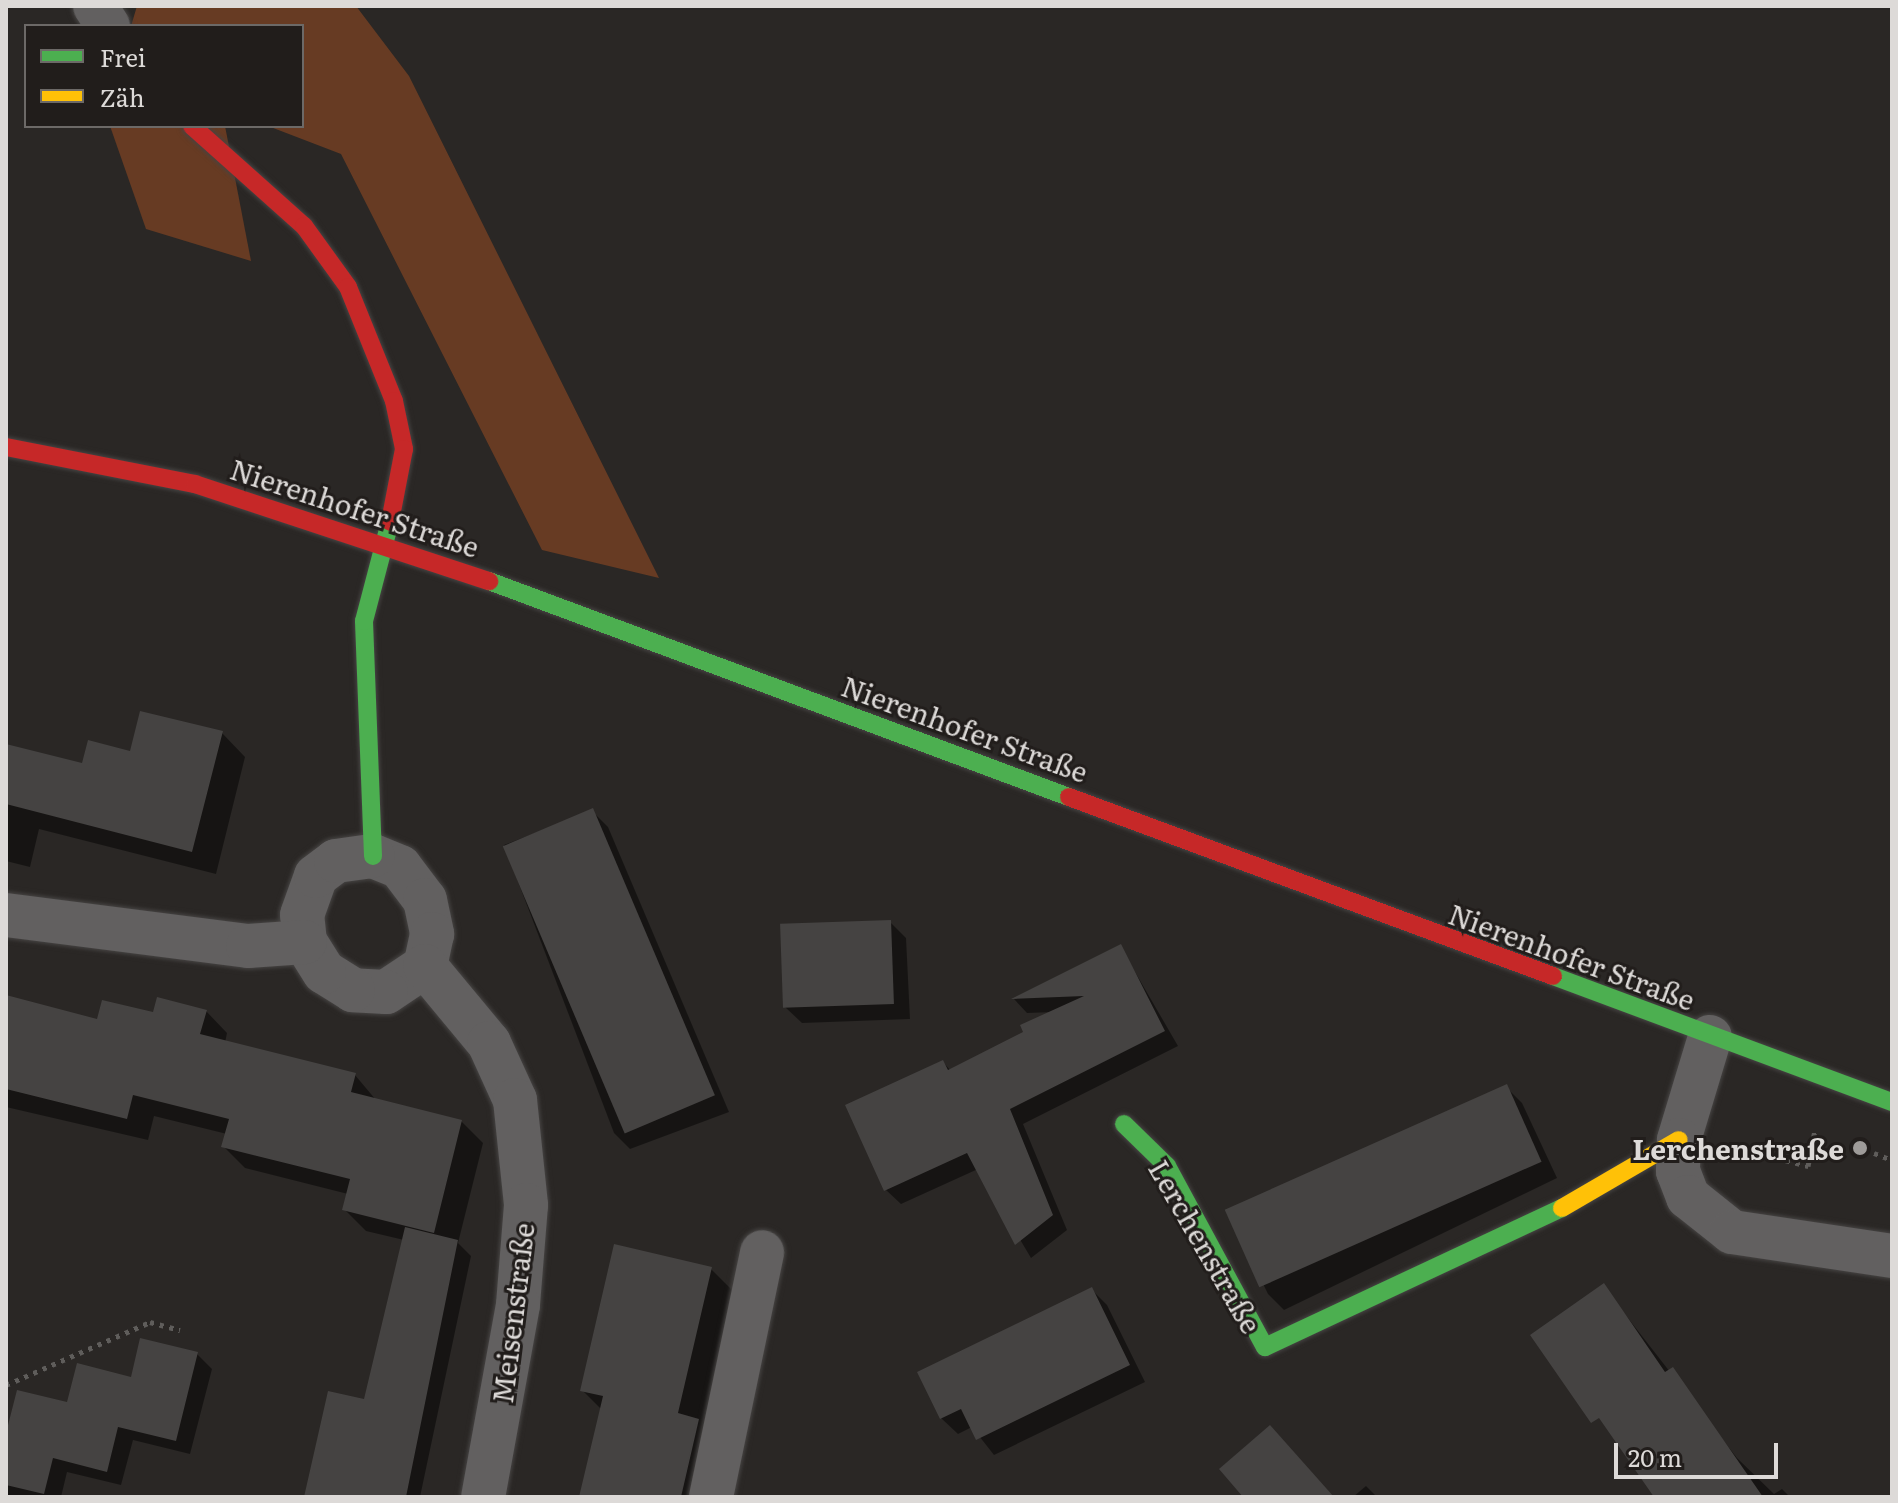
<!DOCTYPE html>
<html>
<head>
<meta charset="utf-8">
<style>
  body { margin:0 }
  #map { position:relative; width:1898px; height:1503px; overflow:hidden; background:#2a2725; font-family:Literata,serif }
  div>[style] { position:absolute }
  .green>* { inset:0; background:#673b23 }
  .shadow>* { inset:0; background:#0007 }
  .building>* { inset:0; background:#454342; transform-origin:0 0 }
  .path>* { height:5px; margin-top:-2.5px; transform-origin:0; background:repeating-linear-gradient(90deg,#5f5d5b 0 4px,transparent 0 10px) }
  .roads { filter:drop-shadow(0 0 2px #464443) drop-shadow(0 0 2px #464443) }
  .street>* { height:44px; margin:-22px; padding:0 22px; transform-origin:22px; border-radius:22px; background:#626060 }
  .fast>* { height:18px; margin:-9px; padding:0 9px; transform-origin:9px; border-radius:9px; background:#4caf50 }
  .slow>* { height:18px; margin:-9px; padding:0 9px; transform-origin:9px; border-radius:9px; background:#ffc107 }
  .jam>* { height:18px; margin:-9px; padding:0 9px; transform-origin:9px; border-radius:9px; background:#c62828 }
  .dots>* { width:22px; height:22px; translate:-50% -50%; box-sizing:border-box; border:4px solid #211d1b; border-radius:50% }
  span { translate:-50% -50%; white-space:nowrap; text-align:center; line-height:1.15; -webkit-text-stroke:6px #211d1b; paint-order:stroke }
  .street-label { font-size:28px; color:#dddad8 }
  .poi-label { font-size:28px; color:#dddad8; font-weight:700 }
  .right { translate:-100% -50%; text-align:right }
  .frame { position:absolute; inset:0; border:8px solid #dddad8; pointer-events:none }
  .legend { position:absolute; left:24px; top:24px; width:280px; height:104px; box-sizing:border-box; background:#211d1b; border:2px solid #6c6967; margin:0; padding:10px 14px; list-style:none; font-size:24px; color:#dddad8 }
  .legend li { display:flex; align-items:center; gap:16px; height:40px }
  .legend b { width:40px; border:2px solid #6c6967 }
  .scale { position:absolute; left:1614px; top:1443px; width:164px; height:36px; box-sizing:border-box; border:4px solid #dddad8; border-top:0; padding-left:10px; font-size:24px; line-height:28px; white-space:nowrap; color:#dddad8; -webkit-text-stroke:6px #211d1b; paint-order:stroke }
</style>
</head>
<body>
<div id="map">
  <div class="green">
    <div style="clip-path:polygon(137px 6px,356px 6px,409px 76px,659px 578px,542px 550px,341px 154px,268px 126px,302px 126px,302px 26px,131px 26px)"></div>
    <div style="clip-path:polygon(110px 126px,225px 126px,251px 261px,146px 229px)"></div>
  </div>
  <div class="shadow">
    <div style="clip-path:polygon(222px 733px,245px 757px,216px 874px,39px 829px,30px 867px,6px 861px,6px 747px,84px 765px)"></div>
    <div style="clip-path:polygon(592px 811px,608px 827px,729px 1112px,630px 1149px,614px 1133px,504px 845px)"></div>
    <div style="clip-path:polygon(890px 922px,906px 938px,910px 1019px,802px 1023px,785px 1007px)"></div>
    <div style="clip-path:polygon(1120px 946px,1178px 1046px,1023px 1124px,1067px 1230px,1031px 1258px,978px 1169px,901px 1204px,886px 1190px,943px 1062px,951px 1071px,1026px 1033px,1054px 1012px,1027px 1013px,1014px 999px)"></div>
    <div style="clip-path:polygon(6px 997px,99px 1021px,206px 1011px,227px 1033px,225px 1043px,355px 1075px,376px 1100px,461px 1121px,483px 1143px,458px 1243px,471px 1256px,420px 1497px,306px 1497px,365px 1402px,404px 1240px,366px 1231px,344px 1209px,348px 1194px,245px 1168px,224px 1147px,227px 1134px,154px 1116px,148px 1140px,6px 1107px)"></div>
    <div style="clip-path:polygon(1506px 1087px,1522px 1103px,1557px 1178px,1284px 1310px,1268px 1294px,1232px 1220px)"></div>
    <div style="clip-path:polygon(711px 1269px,744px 1302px,721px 1497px,581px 1497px,602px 1410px,582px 1390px)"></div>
    <div style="clip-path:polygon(1603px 1286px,1737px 1458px,1774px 1494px,1782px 1489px,1790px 1497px,1657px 1497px)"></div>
    <div style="clip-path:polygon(1091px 1289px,1107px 1305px,1145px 1382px,994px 1455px,972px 1427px,958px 1434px,941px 1418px)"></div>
    <div style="clip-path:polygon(197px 1354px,212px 1369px,190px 1454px,133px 1440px,121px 1485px,67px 1472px,61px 1497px,6px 1497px,6px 1431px)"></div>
    <div style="clip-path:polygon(1366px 1486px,1377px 1497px,1353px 1497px)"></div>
  </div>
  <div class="building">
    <div style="clip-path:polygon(140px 711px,223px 731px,192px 852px,6px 804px,6px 744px,82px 763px,88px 740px,130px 751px)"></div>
    <div style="left:593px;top:808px;width:312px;height:98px;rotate:67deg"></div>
    <div style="left:891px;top:920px;width:84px;height:111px;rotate:88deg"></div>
    <div style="clip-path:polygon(1121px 944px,1165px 1031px,1010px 1109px,1053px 1215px,1015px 1245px,967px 1153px,884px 1191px,845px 1105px,943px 1060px,948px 1070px,1023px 1032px,1020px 1025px,1084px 996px,1011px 999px)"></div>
    <div style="clip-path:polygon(6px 995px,97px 1019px,102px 1000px,153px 1012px,157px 997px,207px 1010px,200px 1034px,356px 1073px,351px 1092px,462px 1120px,434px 1233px,342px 1210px,350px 1179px,221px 1147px,229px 1119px,133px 1095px,127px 1119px,6px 1089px)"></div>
    <div style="left:1507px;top:1084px;width:85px;height:309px;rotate:66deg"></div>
    <div style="clip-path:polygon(405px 1227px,458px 1240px,406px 1497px,304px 1497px,328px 1391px,364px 1399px)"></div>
    <div style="clip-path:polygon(614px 1244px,712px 1267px,678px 1413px,699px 1419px,681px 1497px,579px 1497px,603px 1396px,580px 1391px)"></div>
    <div style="clip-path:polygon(1604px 1283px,1665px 1372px,1673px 1367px,1763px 1497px,1654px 1497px,1599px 1418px,1591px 1423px,1530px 1335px)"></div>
    <div style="clip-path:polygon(1092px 1287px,1130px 1365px,976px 1440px,961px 1409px,940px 1419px,917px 1372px)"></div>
    <div style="clip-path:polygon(140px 1338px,198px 1352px,176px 1441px,118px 1427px,107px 1472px,53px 1458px,44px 1494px,6px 1485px,6px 1433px,17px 1390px,67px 1402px,77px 1363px,131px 1377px)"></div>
    <div style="clip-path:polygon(1270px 1425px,1334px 1497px,1243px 1497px,1219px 1469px)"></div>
  </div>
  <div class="path">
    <div style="left:1728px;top:1145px;width:83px;rotate:14.7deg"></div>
    <div style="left:1808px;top:1166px;width:36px;rotate:-79deg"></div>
    <div style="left:1874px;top:1153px;width:19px;rotate:21deg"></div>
    <div style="left:6px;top:1385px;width:157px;rotate:-23.6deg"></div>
    <div style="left:150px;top:1322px;width:31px;rotate:15deg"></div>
  </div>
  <div class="roads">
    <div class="street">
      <div style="left:95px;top:6px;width:24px;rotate:57deg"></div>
      <div style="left:373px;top:856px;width:29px;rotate:22deg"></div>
      <div style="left:400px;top:867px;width:41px;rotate:52.9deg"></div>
      <div style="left:425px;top:900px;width:35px;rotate:78deg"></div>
      <div style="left:432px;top:934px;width:33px;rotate:102deg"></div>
      <div style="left:425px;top:966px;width:47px;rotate:146.3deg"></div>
      <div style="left:386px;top:992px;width:33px;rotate:-177deg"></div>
      <div style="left:353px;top:990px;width:34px;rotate:-148deg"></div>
      <div style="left:324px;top:972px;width:36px;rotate:-122deg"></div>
      <div style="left:305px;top:942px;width:27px;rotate:-96deg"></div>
      <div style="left:302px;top:915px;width:41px;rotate:-70.3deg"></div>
      <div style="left:316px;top:876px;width:25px;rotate:-37deg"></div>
      <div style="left:336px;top:861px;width:37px;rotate:-8deg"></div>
      <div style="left:6px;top:915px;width:244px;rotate:7.3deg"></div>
      <div style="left:248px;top:946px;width:57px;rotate:-4deg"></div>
      <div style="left:425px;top:966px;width:100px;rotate:50.3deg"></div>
      <div style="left:489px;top:1043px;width:63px;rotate:65.5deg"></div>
      <div style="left:515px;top:1100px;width:106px;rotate:84deg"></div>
      <div style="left:526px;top:1205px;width:100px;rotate:94.6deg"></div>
      <div style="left:518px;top:1305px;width:195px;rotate:100.3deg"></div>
      <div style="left:1710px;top:1037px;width:108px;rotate:106.8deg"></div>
      <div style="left:1679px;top:1140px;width:31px;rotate:92deg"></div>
      <div style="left:1678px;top:1171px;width:28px;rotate:69deg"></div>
      <div style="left:1688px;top:1197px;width:56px;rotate:38.5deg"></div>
      <div style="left:1732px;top:1232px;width:162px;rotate:8.5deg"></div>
      <div style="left:711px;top:1497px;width:250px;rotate:-78.2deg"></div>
    </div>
    <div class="fast">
      <div style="left:489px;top:581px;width:619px;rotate:20.43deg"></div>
      <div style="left:373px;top:856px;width:235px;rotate:-92.2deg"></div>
      <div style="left:364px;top:621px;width:102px;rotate:-75.3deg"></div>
      <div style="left:1553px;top:976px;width:362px;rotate:20.4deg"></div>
      <div style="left:1124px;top:1124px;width:60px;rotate:44.3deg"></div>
      <div style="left:1167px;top:1166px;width:206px;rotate:61.6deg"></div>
      <div style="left:1265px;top:1347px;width:328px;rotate:-25.1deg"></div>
    </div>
    <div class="slow">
      <div style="left:1562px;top:1208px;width:135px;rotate:-30.2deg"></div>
    </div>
    <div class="jam">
      <div style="left:192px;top:126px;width:150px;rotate:41.8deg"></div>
      <div style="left:304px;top:226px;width:75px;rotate:54.2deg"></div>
      <div style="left:348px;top:287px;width:123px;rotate:68deg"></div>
      <div style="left:394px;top:401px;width:49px;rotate:78.2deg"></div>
      <div style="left:404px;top:449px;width:74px;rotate:100.9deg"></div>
      <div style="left:6px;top:447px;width:193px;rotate:11.1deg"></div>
      <div style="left:195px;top:484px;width:310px;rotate:18.3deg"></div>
      <div style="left:1069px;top:797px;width:516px;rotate:20.3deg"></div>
    </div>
  </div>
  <div class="dots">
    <div style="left:1860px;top:1148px;background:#9e9b99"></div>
  </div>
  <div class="street-label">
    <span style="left:355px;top:507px;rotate:18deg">Nierenhofer Straße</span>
    <span style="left:965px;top:728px;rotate:20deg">Nierenhofer Straße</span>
    <span style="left:1572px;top:956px;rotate:20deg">Nierenhofer Straße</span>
    <span style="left:1206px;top:1246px;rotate:60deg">Lerchenstraße</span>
    <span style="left:512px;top:1313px;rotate:-83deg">Meisenstraße</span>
  </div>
  <div class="poi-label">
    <span class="right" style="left:1844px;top:1148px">Lerchenstraße</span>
  </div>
  <div class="frame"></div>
  <ul class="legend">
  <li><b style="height:10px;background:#4caf50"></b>Frei</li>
  <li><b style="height:10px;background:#ffc107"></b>Zäh</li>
  </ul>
  <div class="scale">20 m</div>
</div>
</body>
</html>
